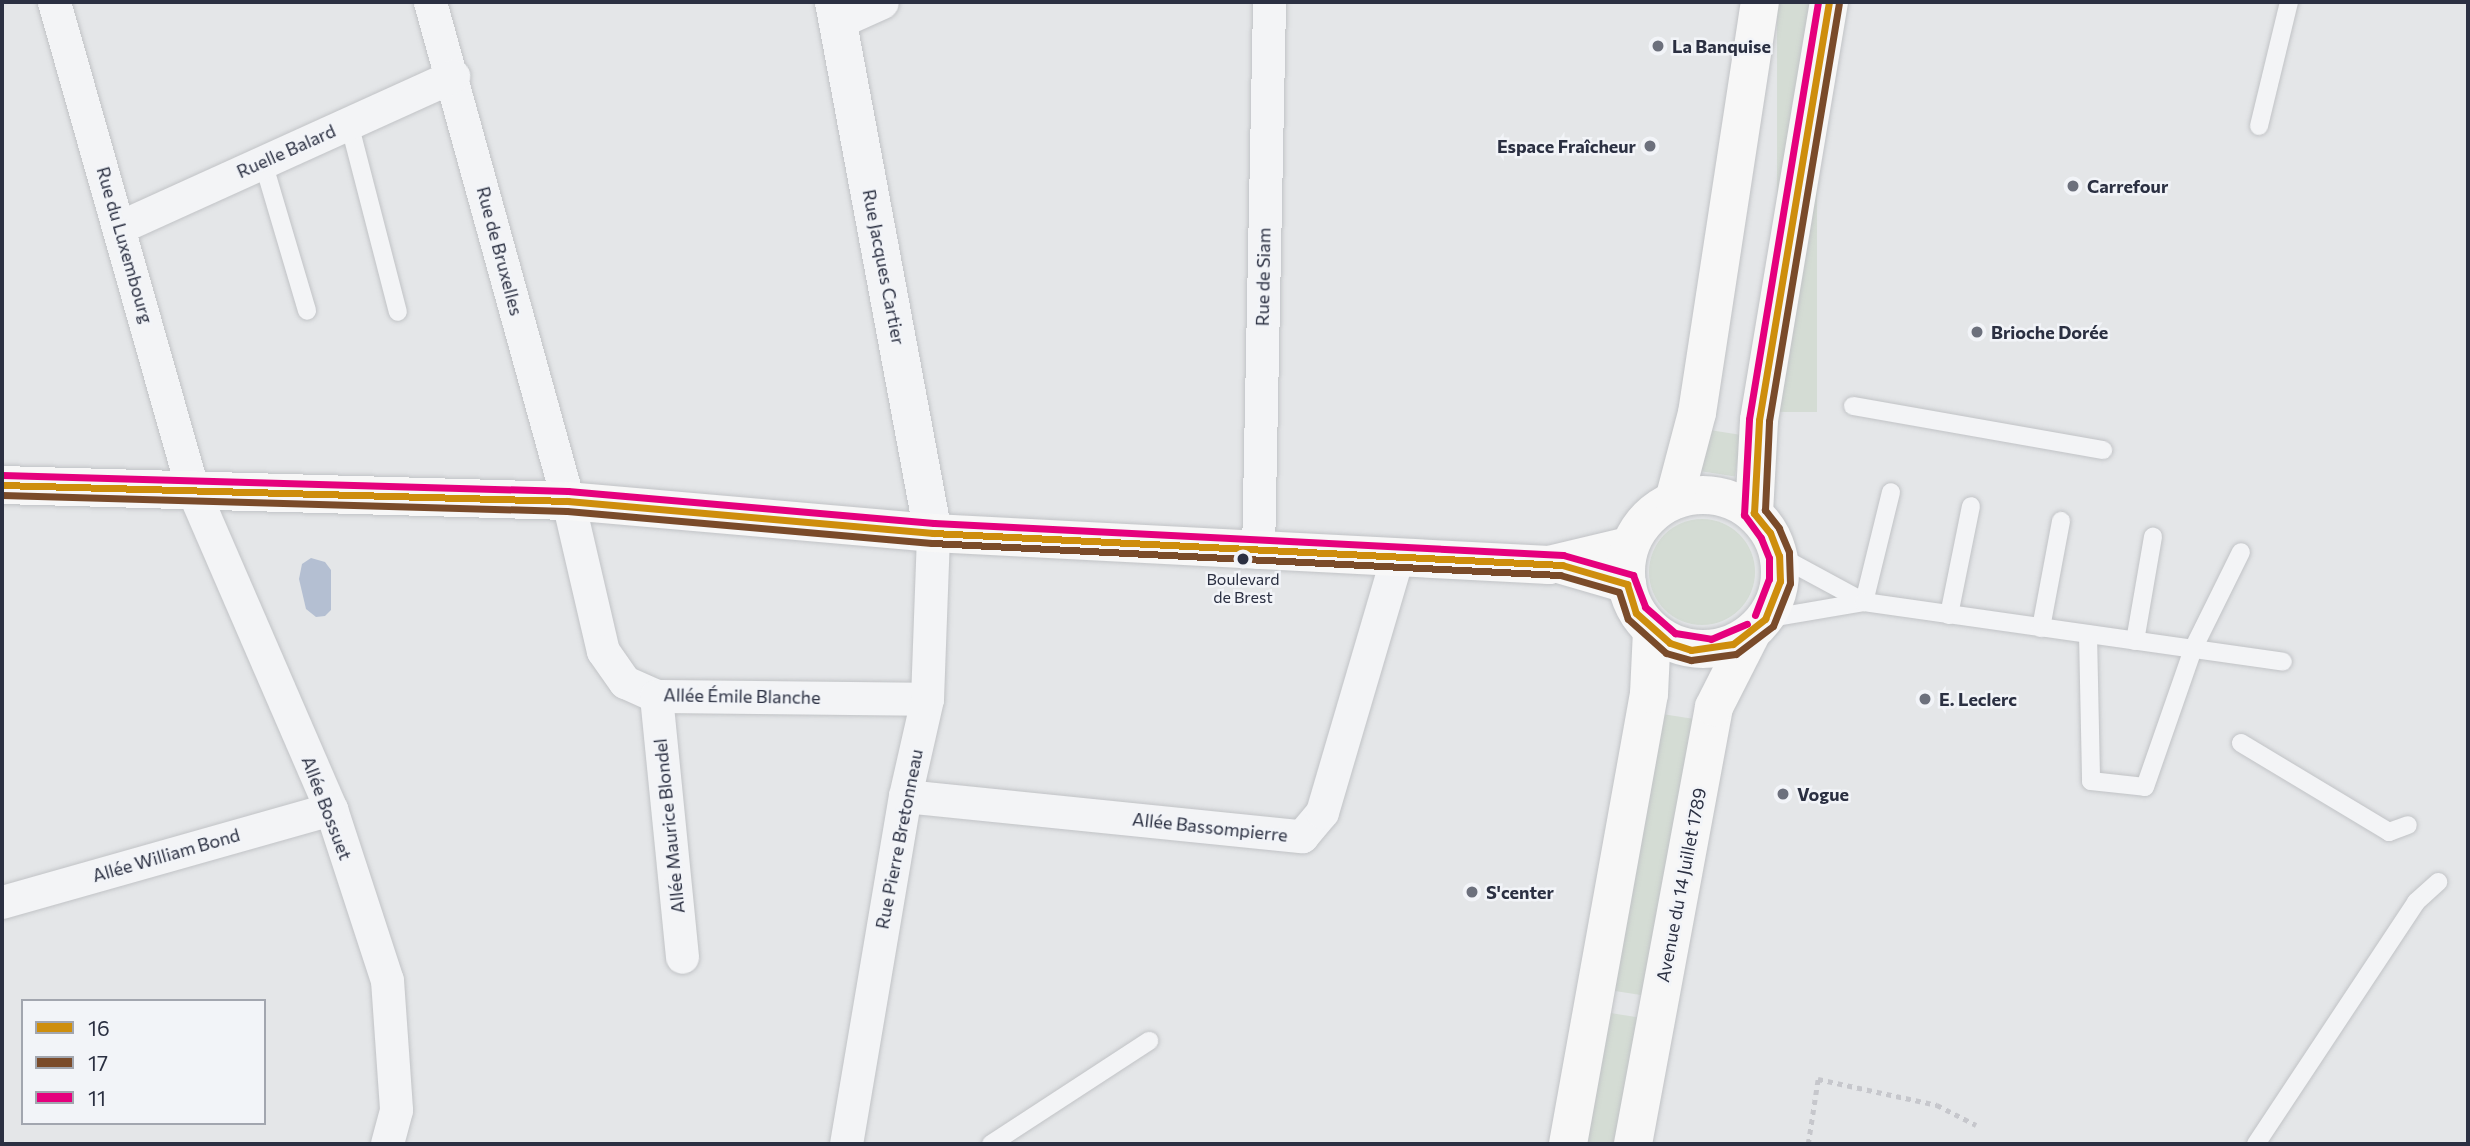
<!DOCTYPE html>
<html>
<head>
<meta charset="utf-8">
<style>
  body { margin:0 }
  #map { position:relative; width:2470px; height:1146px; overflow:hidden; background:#e4e6e8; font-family:Commissioner,sans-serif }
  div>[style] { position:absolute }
  .green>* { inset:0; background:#d4dcd4; transform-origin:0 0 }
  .round { border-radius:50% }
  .water>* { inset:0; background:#b4bfd2 }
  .path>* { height:4.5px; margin-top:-2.25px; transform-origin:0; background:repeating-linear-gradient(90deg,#c6c7cc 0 5px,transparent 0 10px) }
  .roads { filter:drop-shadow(0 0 2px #c1c3c6) drop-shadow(0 0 2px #c1c3c6) }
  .service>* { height:18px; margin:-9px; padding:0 9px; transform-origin:9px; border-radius:9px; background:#f3f4f6 }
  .minor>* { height:33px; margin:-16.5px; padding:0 16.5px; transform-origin:16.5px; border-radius:16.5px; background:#f3f4f6 }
  .tertiary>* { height:38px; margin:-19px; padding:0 19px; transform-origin:19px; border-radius:19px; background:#f3f4f6 }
  .secondary>* { height:38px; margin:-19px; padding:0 19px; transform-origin:19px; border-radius:19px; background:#f7f7f7 }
  .primary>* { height:38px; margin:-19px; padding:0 19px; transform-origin:19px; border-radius:19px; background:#f7f7f7 }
  .primary>.ring { margin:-19px; padding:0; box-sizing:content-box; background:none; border:38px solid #f7f7f7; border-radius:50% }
  .bus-1>* { height:7px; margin:-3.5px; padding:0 3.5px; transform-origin:3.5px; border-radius:3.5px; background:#ce8e0d }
  .bus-2>* { height:7px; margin:-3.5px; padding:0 3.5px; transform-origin:3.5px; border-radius:3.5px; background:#7a4b2a }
  .bus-3>* { height:7px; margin:-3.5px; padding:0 3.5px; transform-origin:3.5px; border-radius:3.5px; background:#e5007d }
  .dots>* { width:19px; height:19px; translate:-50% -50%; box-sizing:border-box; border:4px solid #f2f4f8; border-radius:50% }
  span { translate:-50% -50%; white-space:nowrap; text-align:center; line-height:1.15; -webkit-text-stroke:5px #f2f4f8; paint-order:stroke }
  .bus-label { font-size:16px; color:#2b3042 }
  .poi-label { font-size:18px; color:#2b3042; font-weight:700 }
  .left { translate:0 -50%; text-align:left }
  .right { translate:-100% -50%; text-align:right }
  .street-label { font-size:18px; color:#2b3042 }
  .frame { position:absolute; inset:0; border:4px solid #2b3042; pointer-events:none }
  .legend { position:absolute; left:21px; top:999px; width:245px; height:126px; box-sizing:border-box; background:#f2f4f8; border:2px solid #a2a6af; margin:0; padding:9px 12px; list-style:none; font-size:21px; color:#2b3042 }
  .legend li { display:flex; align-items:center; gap:14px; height:35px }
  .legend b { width:35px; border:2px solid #a2a6af }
</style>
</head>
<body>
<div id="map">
  <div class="green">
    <div style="left:1777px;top:2px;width:40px;height:410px"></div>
    <div style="left:1703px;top:429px;width:39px;height:42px;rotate:9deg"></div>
    <div class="round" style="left:1649px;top:519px;width:106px;height:106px"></div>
    <div style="left:1656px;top:713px;width:37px;height:281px;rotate:9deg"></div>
    <div style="left:1604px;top:1012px;width:37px;height:134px;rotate:9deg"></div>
  </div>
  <div class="water">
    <div style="clip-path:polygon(311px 558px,325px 562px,331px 570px,331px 610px,325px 616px,316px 617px,306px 609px,299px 579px,302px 564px)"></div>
  </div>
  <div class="path">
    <div style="left:1808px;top:1144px;width:66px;rotate:-81.3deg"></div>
    <div style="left:1818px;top:1079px;width:122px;rotate:12.3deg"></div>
    <div style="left:1937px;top:1105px;width:44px;rotate:27.1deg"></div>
  </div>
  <div class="roads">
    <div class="service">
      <div style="left:349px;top:123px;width:195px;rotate:75.5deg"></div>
      <div style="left:2259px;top:126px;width:128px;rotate:-76.4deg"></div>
      <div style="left:263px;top:162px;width:155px;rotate:73.5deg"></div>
      <div style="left:1853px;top:406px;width:254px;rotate:10deg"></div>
      <div style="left:1779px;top:556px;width:97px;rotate:28.4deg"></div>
      <div style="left:1864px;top:602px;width:113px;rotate:-76.2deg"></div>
      <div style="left:1949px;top:615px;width:111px;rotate:-78.6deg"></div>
      <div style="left:1765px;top:619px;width:100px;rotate:-9.7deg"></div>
      <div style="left:1864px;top:602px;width:423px;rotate:8.1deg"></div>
      <div style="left:2041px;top:628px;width:109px;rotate:-79.4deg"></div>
      <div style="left:2088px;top:634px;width:147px;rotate:88.8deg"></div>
      <div style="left:2091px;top:781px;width:54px;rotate:6.3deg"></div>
      <div style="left:2145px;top:787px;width:146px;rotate:-70.8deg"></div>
      <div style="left:2193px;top:649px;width:108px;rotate:-63.7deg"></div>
      <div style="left:2135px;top:641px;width:106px;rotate:-80.2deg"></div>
      <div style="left:2241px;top:743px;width:173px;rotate:31deg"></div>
      <div style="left:2389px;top:832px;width:20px;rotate:-20deg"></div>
      <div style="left:991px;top:1144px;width:189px;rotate:-33.1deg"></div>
      <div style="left:2256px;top:1144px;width:290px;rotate:-56.5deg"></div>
      <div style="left:2416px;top:902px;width:30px;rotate:-42deg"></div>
    </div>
    <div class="minor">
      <div style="left:54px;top:2px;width:505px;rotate:74.15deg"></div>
      <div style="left:192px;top:488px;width:350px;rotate:66.6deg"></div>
      <div style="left:331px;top:809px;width:180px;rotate:71.9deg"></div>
      <div style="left:387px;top:980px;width:130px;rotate:86deg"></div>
      <div style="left:396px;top:1110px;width:35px;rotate:105deg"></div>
      <div style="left:430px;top:2px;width:518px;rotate:74.54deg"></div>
      <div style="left:568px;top:501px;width:154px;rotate:76.9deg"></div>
      <div style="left:603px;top:651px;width:38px;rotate:55deg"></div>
      <div style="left:625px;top:682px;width:34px;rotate:24deg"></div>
      <div style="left:656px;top:696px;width:271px;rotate:0.6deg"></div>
      <div style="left:838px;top:22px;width:48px;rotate:-24.4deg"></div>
      <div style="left:120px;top:227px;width:366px;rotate:-24.4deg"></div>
      <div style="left:1258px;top:552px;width:550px;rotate:-88.85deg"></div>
      <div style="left:656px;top:696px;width:262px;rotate:84.3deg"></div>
      <div style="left:905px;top:796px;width:399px;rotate:5.8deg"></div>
      <div style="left:1302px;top:836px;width:31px;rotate:-50deg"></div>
      <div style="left:1322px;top:812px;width:266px;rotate:-73.6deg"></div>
      <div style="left:2px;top:902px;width:342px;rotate:-15.8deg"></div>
      <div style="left:846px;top:1144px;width:353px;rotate:-80.4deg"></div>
      <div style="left:905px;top:796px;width:99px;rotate:-77.2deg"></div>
      <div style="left:927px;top:699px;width:166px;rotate:-87.9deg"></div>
    </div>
    <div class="tertiary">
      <div style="left:834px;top:2px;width:540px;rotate:79.44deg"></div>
    </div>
    <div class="secondary">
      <div style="left:2px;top:485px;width:566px;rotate:1.62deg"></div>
      <div style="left:568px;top:501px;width:366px;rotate:5deg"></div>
      <div style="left:933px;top:533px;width:617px;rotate:2.97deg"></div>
      <div style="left:1549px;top:565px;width:82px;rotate:-13.4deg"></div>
      <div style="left:1562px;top:565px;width:68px;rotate:16.3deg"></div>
    </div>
    <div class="primary">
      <div class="ring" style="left:1626px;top:495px;width:116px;height:116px"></div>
      <div style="left:1674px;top:500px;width:90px;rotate:-75.2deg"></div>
      <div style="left:1697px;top:413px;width:416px;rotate:-81.3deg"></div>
      <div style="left:1754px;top:513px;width:93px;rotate:-86.9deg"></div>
      <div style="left:1759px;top:420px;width:424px;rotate:-80.5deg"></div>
      <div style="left:1568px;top:1144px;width:457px;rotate:-79.8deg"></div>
      <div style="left:1649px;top:694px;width:63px;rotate:-87.3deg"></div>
      <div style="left:1633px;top:1144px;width:444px;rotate:-79.5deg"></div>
      <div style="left:1714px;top:707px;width:82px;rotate:-63.1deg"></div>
    </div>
  </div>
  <div class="bus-1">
    <div style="left:2px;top:485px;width:566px;rotate:1.62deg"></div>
    <div style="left:568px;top:501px;width:366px;rotate:5deg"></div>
    <div style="left:933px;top:533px;width:630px;rotate:2.91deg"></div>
    <div style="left:1562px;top:565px;width:68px;rotate:16.3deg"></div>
    <div style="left:1627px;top:584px;width:30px;rotate:73deg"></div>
    <div style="left:1636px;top:613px;width:45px;rotate:41.4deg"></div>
    <div style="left:1670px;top:643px;width:22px;rotate:18deg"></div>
    <div style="left:1691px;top:650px;width:42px;rotate:-8.1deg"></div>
    <div style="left:1733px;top:644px;width:41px;rotate:-38deg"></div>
    <div style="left:1765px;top:619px;width:41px;rotate:-68.5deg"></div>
    <div style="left:1780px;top:581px;width:25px;rotate:-92deg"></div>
    <div style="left:1779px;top:556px;width:25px;rotate:-111deg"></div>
    <div style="left:1770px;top:533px;width:26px;rotate:-129deg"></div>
    <div style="left:1754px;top:513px;width:93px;rotate:-86.9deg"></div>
    <div style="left:1759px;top:420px;width:424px;rotate:-80.5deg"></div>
  </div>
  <div class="bus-2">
    <div style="left:2px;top:495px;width:565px;rotate:1.62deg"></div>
    <div style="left:567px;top:511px;width:366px;rotate:5deg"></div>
    <div style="left:932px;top:543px;width:629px;rotate:2.92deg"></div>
    <div style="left:1560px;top:575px;width:61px;rotate:16.1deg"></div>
    <div style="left:1619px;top:592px;width:28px;rotate:72deg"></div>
    <div style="left:1628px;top:619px;width:51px;rotate:41.8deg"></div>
    <div style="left:1666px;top:653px;width:26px;rotate:16deg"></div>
    <div style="left:1691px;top:660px;width:45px;rotate:-7.6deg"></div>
    <div style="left:1736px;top:654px;width:46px;rotate:-37.1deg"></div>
    <div style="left:1773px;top:626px;width:46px;rotate:-68.4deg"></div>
    <div style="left:1790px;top:583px;width:31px;rotate:-92deg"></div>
    <div style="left:1789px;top:552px;width:26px;rotate:-113deg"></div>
    <div style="left:1779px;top:528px;width:23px;rotate:-128deg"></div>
    <div style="left:1765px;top:510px;width:89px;rotate:-87.4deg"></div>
    <div style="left:1769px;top:421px;width:423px;rotate:-80.5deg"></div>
  </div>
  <div class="bus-3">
    <div style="left:2px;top:475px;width:566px;rotate:1.62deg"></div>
    <div style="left:568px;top:491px;width:367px;rotate:5deg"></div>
    <div style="left:934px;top:523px;width:630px;rotate:2.91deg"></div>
    <div style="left:1563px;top:555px;width:73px;rotate:15.9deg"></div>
    <div style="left:1633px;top:575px;width:34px;rotate:69deg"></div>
    <div style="left:1645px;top:607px;width:40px;rotate:41deg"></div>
    <div style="left:1675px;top:633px;width:36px;rotate:9deg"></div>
    <div style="left:1711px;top:639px;width:39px;rotate:-23deg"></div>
    <div style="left:1755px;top:615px;width:39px;rotate:-69deg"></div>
    <div style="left:1769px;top:579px;width:21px;rotate:-90deg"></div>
    <div style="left:1769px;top:558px;width:22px;rotate:-112deg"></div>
    <div style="left:1761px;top:538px;width:29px;rotate:-126deg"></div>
    <div style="left:1744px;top:515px;width:96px;rotate:-87deg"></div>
    <div style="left:1749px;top:419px;width:423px;rotate:-80.6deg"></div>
  </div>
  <div class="dots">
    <div style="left:1658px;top:46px;background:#6c707c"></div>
    <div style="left:1650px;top:146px;background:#6c707c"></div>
    <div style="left:2073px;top:186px;background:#6c707c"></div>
    <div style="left:1977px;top:332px;background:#6c707c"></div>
    <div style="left:1243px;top:559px;background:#2b3042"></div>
    <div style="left:1925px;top:699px;background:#6c707c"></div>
    <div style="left:1783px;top:794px;background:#6c707c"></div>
    <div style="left:1472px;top:892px;background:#6c707c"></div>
  </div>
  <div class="bus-label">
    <span style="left:1243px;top:588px">Boulevard<br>de Brest</span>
  </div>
  <div class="poi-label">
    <span class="left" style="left:1672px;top:46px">La Banquise</span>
    <span class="right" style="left:1636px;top:146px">Espace Fraîcheur</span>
    <span class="left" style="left:2087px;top:186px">Carrefour</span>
    <span class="left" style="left:1991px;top:332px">Brioche Dorée</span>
    <span class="left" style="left:1939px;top:699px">E. Leclerc</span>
    <span class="left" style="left:1797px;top:794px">Vogue</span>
    <span class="left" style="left:1486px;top:892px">S'center</span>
  </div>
  <div class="street-label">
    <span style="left:286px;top:151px;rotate:-24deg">Ruelle Balard</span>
    <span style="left:125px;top:245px;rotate:74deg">Rue du Luxembourg</span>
    <span style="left:500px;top:251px;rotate:75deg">Rue de Bruxelles</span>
    <span style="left:884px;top:267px;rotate:79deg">Rue Jacques Cartier</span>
    <span style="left:1263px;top:277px;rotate:-89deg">Rue de Siam</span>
    <span style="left:742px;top:696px;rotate:1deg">Allée Émile Blanche</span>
    <span style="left:327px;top:808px;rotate:69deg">Allée Bossuet</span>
    <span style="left:669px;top:826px;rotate:-96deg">Allée Maurice Blondel</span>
    <span style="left:1210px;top:827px;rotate:6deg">Allée Bassompierre</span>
    <span style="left:899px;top:839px;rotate:-79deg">Rue Pierre Bretonneau</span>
    <span style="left:166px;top:855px;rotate:-16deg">Allée William Bond</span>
    <span style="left:1681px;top:885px;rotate:-79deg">Avenue du 14 Juillet 1789</span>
  </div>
  <div class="frame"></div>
  <ul class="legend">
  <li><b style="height:9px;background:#ce8e0d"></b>16</li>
  <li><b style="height:9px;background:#7a4b2a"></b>17</li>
  <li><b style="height:9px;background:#e5007d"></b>11</li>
  </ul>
</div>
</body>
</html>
